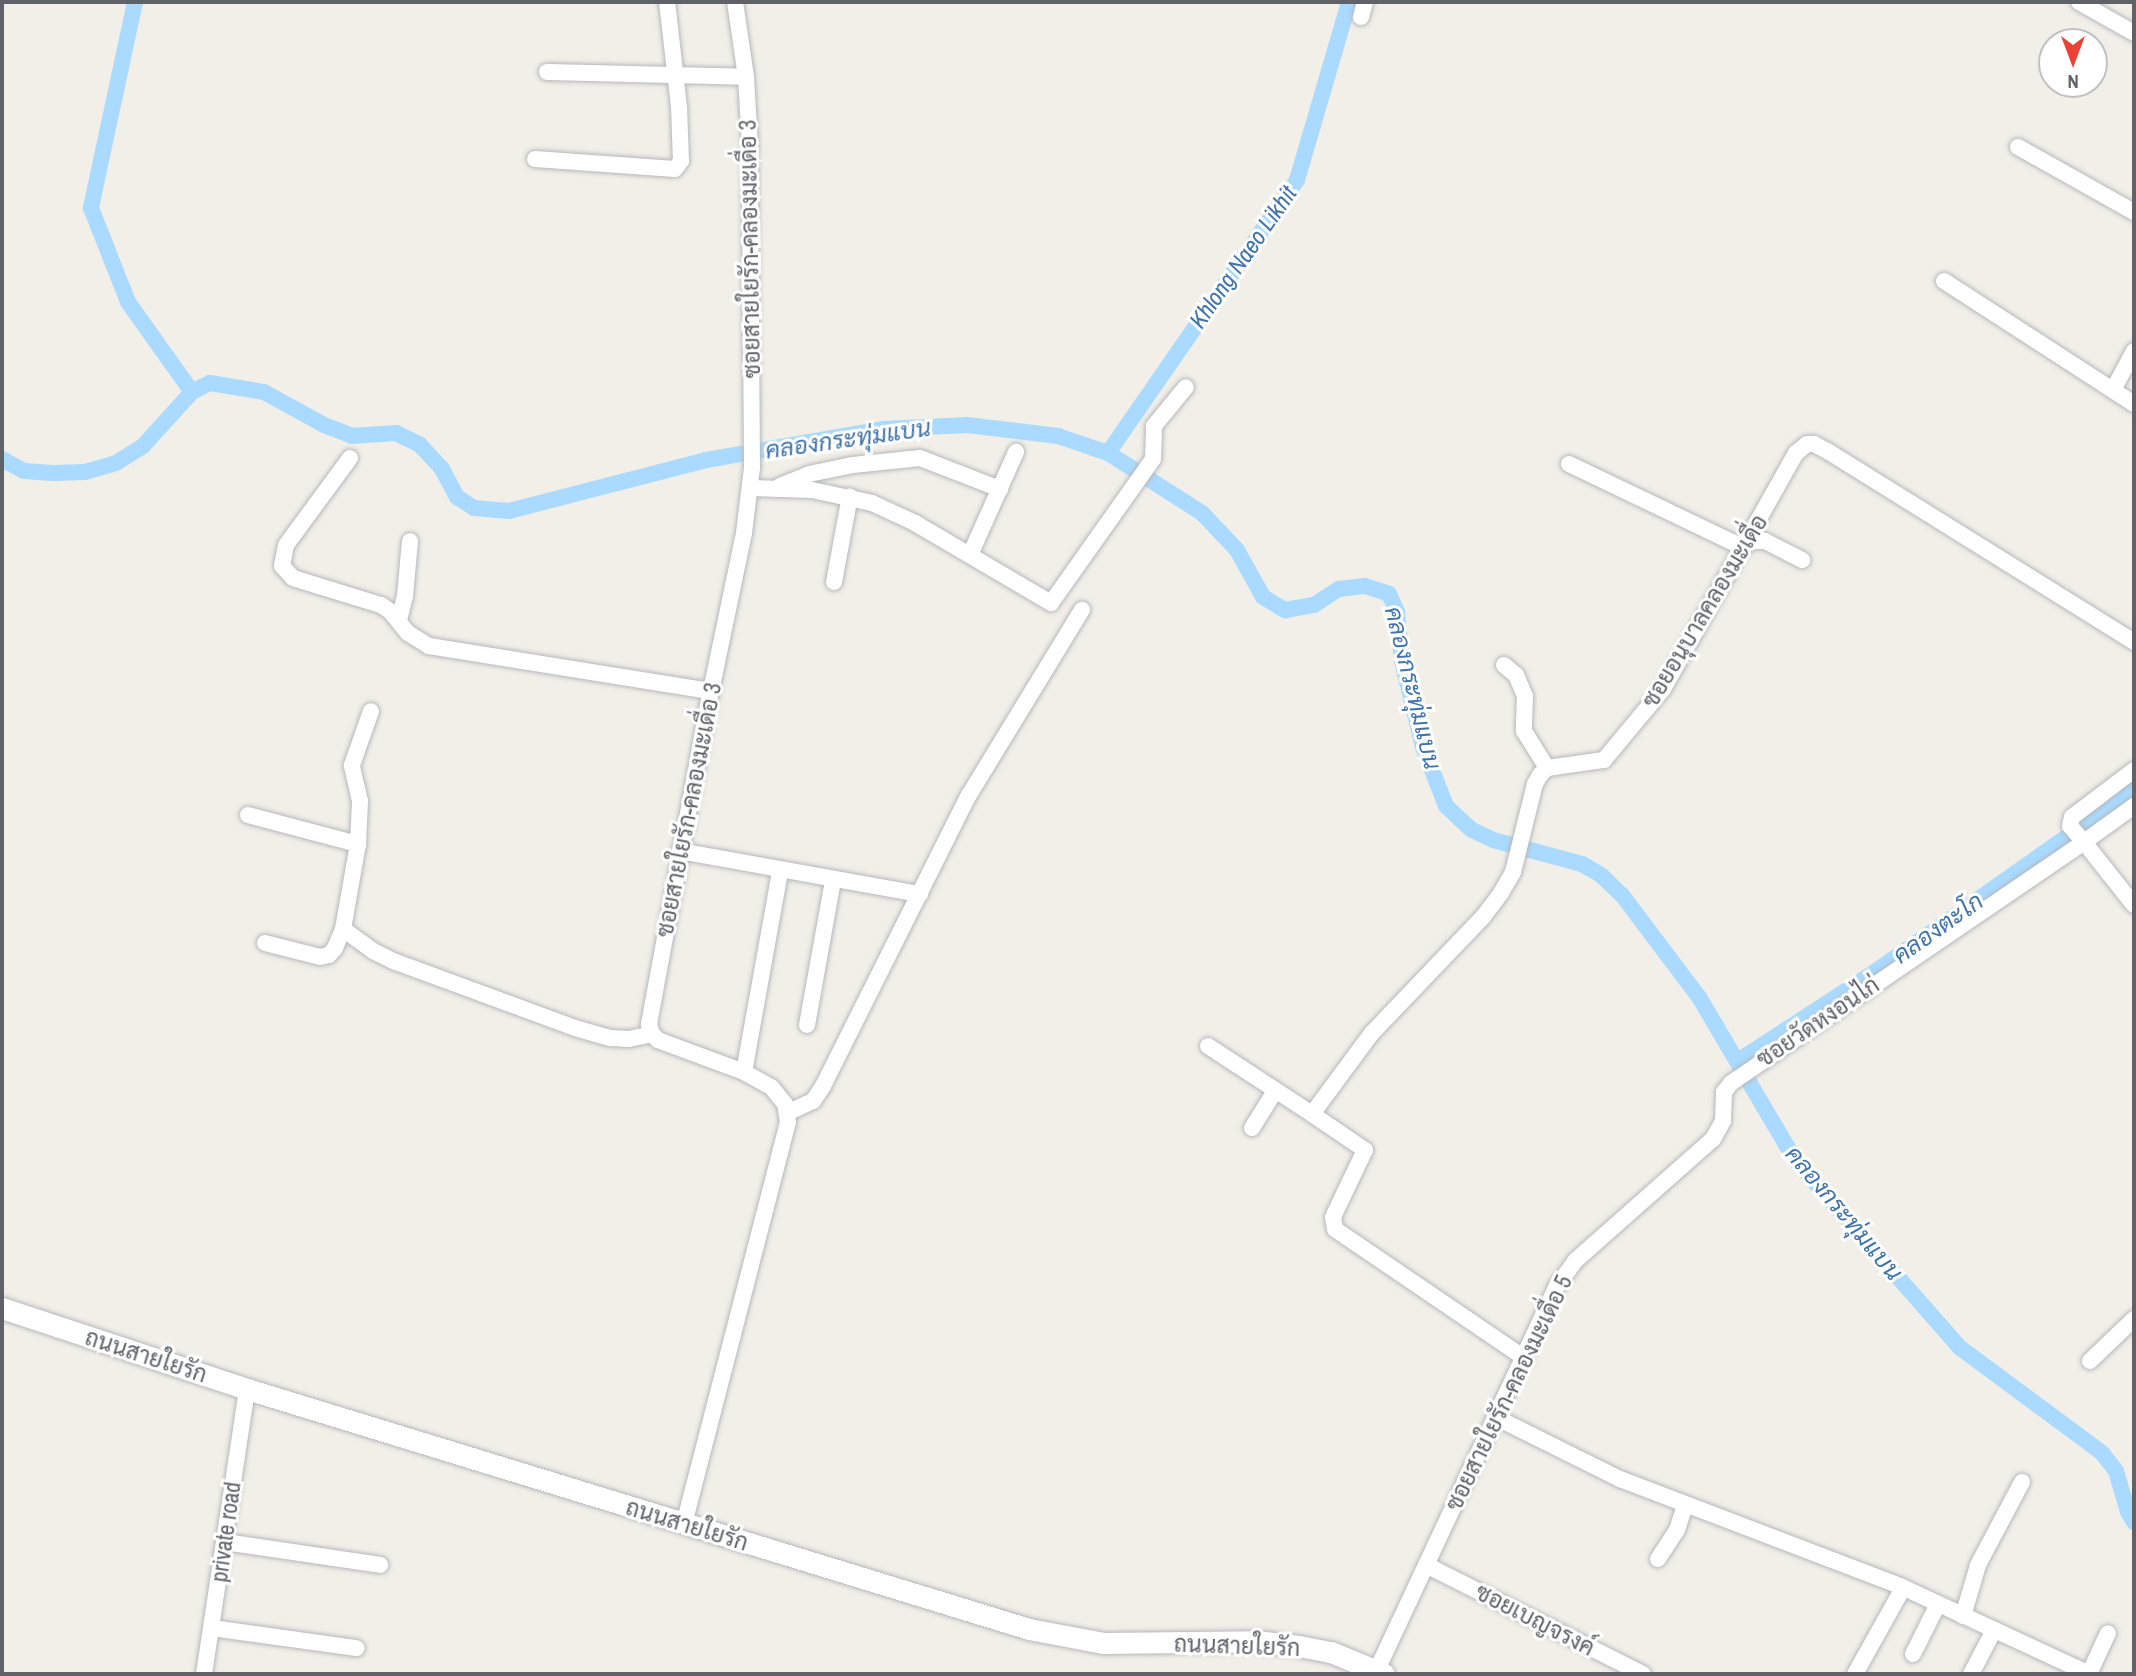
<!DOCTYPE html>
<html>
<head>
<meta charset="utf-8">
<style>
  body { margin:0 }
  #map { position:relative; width:2136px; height:1676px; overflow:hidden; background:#f1efe8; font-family:"Archivo Narrow",Sarabun,sans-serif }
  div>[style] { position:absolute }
  .canal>* { height:16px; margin:-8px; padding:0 8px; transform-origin:8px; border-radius:8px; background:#aadaff }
  .roads { filter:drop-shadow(0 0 2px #b5b8bc) drop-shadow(0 0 2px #b5b8bc) }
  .street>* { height:16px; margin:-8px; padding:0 8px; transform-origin:8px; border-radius:8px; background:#fff }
  .secondary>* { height:21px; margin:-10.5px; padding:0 10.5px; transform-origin:10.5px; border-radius:10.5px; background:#fff }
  span { translate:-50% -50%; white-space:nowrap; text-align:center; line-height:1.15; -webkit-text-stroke:6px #fff; paint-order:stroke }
  .street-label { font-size:23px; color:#5f6368 }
  .water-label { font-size:24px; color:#4174aa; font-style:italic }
  .frame { position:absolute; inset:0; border:4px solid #5f6368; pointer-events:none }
  .north { position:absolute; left:2038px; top:28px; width:70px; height:70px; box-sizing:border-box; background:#fff; border:2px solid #bfc1c3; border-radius:50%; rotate:180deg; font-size:19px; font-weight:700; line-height:28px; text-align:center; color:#5f6368 }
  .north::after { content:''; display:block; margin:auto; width:24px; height:32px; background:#ea4335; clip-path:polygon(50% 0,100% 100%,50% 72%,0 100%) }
</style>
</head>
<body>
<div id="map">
  <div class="canal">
    <div style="left:135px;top:2px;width:211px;rotate:102.1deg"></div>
    <div style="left:91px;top:208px;width:101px;rotate:68.5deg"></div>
    <div style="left:128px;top:302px;width:110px;rotate:54.6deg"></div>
    <div style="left:1108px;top:453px;width:332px;rotate:-55.3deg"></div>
    <div style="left:1297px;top:180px;width:185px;rotate:-73.7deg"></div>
    <div style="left:2px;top:459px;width:25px;rotate:29deg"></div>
    <div style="left:24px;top:471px;width:31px;rotate:4deg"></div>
    <div style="left:55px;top:473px;width:30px;rotate:-2deg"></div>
    <div style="left:85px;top:472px;width:32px;rotate:-16deg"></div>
    <div style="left:116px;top:463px;width:32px;rotate:-32deg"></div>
    <div style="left:143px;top:446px;width:73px;rotate:-47.8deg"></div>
    <div style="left:192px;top:392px;width:20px;rotate:-27deg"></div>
    <div style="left:210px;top:383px;width:55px;rotate:9.5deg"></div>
    <div style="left:264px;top:392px;width:68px;rotate:28.8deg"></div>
    <div style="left:324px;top:425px;width:30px;rotate:21deg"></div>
    <div style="left:352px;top:436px;width:44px;rotate:-3.9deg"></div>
    <div style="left:396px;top:433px;width:25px;rotate:26deg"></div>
    <div style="left:419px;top:444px;width:34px;rotate:47deg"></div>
    <div style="left:442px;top:469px;width:32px;rotate:62deg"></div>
    <div style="left:457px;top:497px;width:20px;rotate:33deg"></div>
    <div style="left:474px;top:508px;width:35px;rotate:5deg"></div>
    <div style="left:509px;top:511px;width:203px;rotate:-14.5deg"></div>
    <div style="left:706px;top:460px;width:181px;rotate:-9.9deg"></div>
    <div style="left:884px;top:429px;width:83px;rotate:-2.8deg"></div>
    <div style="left:967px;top:425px;width:92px;rotate:6.9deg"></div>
    <div style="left:1058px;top:436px;width:53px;rotate:18.8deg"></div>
    <div style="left:1108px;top:453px;width:112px;rotate:32.6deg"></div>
    <div style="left:1202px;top:513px;width:51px;rotate:46.6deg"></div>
    <div style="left:1237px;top:550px;width:54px;rotate:61deg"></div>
    <div style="left:1263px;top:597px;width:26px;rotate:31deg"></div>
    <div style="left:1285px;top:610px;width:29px;rotate:-10deg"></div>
    <div style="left:1314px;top:605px;width:30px;rotate:-33deg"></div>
    <div style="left:1339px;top:589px;width:26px;rotate:-7deg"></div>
    <div style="left:1365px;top:586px;width:25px;rotate:18deg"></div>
    <div style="left:1389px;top:594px;width:20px;rotate:66deg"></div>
    <div style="left:1397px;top:612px;width:49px;rotate:84.2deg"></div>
    <div style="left:1402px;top:661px;width:89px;rotate:76.3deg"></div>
    <div style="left:1423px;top:747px;width:63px;rotate:68.7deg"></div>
    <div style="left:1446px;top:806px;width:35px;rotate:43deg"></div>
    <div style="left:1472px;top:830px;width:23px;rotate:25deg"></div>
    <div style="left:1493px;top:840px;width:92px;rotate:15.1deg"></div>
    <div style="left:1582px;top:864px;width:22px;rotate:30deg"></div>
    <div style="left:1601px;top:875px;width:29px;rotate:44deg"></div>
    <div style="left:1622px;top:895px;width:128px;rotate:53deg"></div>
    <div style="left:1699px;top:997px;width:189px;rotate:59.5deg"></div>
    <div style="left:1795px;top:1160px;width:249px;rotate:48.7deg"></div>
    <div style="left:1959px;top:1347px;width:178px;rotate:36.5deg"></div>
    <div style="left:2102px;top:1453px;width:23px;rotate:52deg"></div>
    <div style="left:2116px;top:1471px;width:43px;rotate:73.7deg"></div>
    <div style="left:2128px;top:1512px;width:12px;rotate:59deg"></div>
    <div style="left:1738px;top:1061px;width:165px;rotate:-33.1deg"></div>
    <div style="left:1876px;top:971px;width:315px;rotate:-35.1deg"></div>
  </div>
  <div class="roads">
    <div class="street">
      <div style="left:2079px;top:2px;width:63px;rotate:29.4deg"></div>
      <div style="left:1361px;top:17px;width:16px;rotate:-75deg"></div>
      <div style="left:547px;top:72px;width:199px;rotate:1.4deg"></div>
      <div style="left:2018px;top:147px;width:133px;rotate:29.3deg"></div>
      <div style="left:535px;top:159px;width:140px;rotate:4.1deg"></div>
      <div style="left:675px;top:169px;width:10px;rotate:-53deg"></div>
      <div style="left:681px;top:161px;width:54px;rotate:-92.1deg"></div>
      <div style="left:679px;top:107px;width:106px;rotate:-96.5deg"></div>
      <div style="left:1944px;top:281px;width:226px;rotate:32.9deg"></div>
      <div style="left:2113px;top:390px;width:44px;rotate:-61.7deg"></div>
      <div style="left:350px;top:458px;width:108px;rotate:126.3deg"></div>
      <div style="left:286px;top:545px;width:21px;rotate:101deg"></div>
      <div style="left:282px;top:566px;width:16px;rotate:47deg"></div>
      <div style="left:293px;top:578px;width:92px;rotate:17.1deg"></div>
      <div style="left:381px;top:605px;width:11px;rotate:34deg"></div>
      <div style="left:390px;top:611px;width:28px;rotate:51deg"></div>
      <div style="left:408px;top:633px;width:25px;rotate:32deg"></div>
      <div style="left:429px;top:646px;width:286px;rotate:9.1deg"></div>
      <div style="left:1569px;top:464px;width:194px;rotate:25.6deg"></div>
      <div style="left:780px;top:486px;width:31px;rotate:-22deg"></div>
      <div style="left:809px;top:474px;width:45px;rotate:-11.6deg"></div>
      <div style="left:853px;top:465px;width:67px;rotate:-6deg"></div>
      <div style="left:920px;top:458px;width:86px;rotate:21.2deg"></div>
      <div style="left:750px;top:488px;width:62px;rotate:1.8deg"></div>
      <div style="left:812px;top:490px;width:61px;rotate:12.2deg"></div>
      <div style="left:872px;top:503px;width:47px;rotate:24.9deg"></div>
      <div style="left:915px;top:523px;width:158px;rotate:30.5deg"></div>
      <div style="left:1051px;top:603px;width:176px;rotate:-54.7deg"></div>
      <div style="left:1153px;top:459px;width:33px;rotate:-88deg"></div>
      <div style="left:1154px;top:426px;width:50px;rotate:-50.6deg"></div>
      <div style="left:1748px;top:541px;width:17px"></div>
      <div style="left:1765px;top:541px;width:42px;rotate:27.2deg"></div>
      <div style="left:970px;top:555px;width:113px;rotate:-65.9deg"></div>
      <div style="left:834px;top:582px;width:87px;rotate:-79.5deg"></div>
      <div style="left:399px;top:620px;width:25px;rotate:-76deg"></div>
      <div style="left:405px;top:596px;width:55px;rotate:-84.8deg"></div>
      <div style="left:1504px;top:665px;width:16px;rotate:40deg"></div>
      <div style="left:1516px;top:675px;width:23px;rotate:67deg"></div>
      <div style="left:1525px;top:696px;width:35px;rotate:92deg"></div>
      <div style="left:1524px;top:731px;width:44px;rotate:58.1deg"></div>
      <div style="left:2134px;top:770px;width:78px;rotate:142.8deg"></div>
      <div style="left:2072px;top:817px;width:9px;rotate:103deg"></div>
      <div style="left:2070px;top:826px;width:21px;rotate:49deg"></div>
      <div style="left:2084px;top:842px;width:62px;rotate:-35.8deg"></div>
      <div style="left:248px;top:815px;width:114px;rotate:14.8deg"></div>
      <div style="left:680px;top:851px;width:244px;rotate:10.2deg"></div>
      <div style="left:343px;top:929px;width:37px;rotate:36deg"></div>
      <div style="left:373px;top:951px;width:25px;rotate:26deg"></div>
      <div style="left:396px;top:962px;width:191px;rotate:20.2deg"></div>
      <div style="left:575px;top:1028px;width:37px;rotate:16deg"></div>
      <div style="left:611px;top:1038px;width:18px;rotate:3deg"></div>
      <div style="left:629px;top:1039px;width:24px;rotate:-12deg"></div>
      <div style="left:265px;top:943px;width:57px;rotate:14.3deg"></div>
      <div style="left:320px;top:957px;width:9px;rotate:-13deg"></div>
      <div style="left:329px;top:955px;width:9px;rotate:-49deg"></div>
      <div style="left:335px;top:948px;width:21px;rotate:-67deg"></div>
      <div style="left:343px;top:929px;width:86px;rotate:-80deg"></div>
      <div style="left:358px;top:844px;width:43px;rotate:-87.3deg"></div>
      <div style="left:360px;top:801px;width:37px;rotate:-103deg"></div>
      <div style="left:352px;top:765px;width:57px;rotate:-70.6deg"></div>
      <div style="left:807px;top:1025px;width:147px;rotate:-79.8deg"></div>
      <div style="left:1208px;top:1046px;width:124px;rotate:33.2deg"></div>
      <div style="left:744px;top:1072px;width:204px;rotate:-79.8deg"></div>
      <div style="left:787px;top:1113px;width:29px;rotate:-25deg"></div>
      <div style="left:813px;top:1101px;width:18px;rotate:-56deg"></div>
      <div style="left:823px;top:1086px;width:326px;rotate:-63.4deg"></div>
      <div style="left:969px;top:795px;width:217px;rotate:-58.6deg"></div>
      <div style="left:1252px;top:1128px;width:44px;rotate:-58.1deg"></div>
      <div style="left:1523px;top:1357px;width:227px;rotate:-145.8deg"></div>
      <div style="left:1335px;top:1229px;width:12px;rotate:-99deg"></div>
      <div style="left:1333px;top:1217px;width:74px;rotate:-64.5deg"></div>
      <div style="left:1365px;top:1150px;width:64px;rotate:-145.8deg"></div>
      <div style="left:1312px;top:1114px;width:101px;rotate:-53.5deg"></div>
      <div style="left:1372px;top:1033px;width:161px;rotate:-46.3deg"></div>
      <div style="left:1483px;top:917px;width:30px;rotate:-53deg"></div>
      <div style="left:1501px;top:893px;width:24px;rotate:-60deg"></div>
      <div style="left:1513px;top:872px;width:91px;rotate:-76deg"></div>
      <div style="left:1535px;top:784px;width:10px;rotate:-61deg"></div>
      <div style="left:1540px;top:775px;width:10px;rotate:-45deg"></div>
      <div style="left:1547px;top:768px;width:58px;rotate:-8deg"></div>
      <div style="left:1604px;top:760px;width:92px;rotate:-50.3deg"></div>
      <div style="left:1663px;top:689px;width:271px;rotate:-60.6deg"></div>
      <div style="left:1796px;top:453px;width:14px;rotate:-39deg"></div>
      <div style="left:1807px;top:444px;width:7px"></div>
      <div style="left:1814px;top:444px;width:17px;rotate:28deg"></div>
      <div style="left:1829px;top:452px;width:359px;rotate:31.9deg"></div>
      <div style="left:2090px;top:1361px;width:61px;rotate:-43.7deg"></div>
      <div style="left:1495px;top:1417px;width:140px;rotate:26.4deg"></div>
      <div style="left:1620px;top:1479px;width:300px;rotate:20.9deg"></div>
      <div style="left:1900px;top:1586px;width:209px;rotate:24.9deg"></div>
      <div style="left:684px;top:1524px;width:415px;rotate:-75.5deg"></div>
      <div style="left:788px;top:1122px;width:18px;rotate:-99deg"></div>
      <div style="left:785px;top:1104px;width:22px;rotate:-129deg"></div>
      <div style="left:771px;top:1087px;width:31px;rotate:-151deg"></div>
      <div style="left:744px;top:1072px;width:92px;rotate:-159.6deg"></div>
      <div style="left:658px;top:1040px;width:8px;rotate:-135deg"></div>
      <div style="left:652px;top:1034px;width:10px;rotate:-107deg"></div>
      <div style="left:649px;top:1024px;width:339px;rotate:-79.5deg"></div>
      <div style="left:711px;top:691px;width:161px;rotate:-78.2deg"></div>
      <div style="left:744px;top:533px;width:65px;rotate:-83deg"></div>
      <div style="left:752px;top:468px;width:322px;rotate:-90.4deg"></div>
      <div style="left:750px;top:146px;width:69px;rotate:-93.3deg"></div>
      <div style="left:746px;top:77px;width:76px;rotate:-98.3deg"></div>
      <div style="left:225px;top:1542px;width:157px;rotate:8.4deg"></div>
      <div style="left:1658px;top:1559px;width:35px;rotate:-57deg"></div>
      <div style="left:1677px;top:1530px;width:26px;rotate:-72deg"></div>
      <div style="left:1426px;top:1565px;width:243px;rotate:26.7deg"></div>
      <div style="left:1963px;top:1616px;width:53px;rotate:-73.6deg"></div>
      <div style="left:1978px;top:1565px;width:94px;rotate:-62.1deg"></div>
      <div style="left:212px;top:1628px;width:146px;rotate:7.9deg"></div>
      <div style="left:1913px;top:1654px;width:56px;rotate:-63.4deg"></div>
      <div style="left:204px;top:1674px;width:288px;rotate:-81.4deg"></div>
      <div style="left:1375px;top:1674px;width:429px;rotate:-64.9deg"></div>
      <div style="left:1557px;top:1286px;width:31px;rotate:-54deg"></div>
      <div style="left:1575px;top:1261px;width:184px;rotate:-41.5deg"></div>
      <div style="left:1713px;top:1139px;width:21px;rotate:-61deg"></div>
      <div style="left:1723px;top:1121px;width:29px;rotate:-88deg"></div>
      <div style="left:1724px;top:1092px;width:11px;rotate:-52deg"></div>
      <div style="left:1731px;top:1083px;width:427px;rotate:-34.3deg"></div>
      <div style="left:2084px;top:842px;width:80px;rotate:51.6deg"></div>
      <div style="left:1855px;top:1674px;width:98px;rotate:-60.8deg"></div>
      <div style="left:1971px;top:1674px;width:50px;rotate:-62.4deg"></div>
      <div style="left:2089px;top:1674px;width:45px;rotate:-65.1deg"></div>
    </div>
    <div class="secondary">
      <div style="left:2px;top:1308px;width:258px;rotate:18.3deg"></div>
      <div style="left:247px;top:1389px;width:818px;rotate:17.06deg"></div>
      <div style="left:1029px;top:1629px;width:75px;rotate:10.7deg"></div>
      <div style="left:1103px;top:1643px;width:153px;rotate:-0.7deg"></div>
      <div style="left:1256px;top:1641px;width:43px;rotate:6.6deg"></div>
      <div style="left:1299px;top:1646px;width:33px;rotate:11deg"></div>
      <div style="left:1331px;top:1652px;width:57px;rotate:22.5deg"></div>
    </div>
  </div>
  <div class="street-label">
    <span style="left:750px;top:249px;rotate:-91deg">ซอยสายใยรัก-คลองมะเดื่อ 3</span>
    <span style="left:1705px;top:611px;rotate:-59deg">ซอยอนุบาลคลองมะเดื่อ</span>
    <span style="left:689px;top:810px;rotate:-79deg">ซอยสายใยรัก-คลองมะเดื่อ 3</span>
    <span style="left:1818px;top:1022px;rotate:-34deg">ซอยวัดหงอนไก่</span>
    <span style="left:146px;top:1356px;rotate:18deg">ถนนสายใยรัก</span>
    <span style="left:1509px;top:1393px;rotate:-64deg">ซอยสายใยรัก-คลองมะเดื่อ 5</span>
    <span style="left:687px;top:1525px;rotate:17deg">ถนนสายใยรัก</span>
    <span style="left:226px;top:1532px;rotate:-82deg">private road</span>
    <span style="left:1535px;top:1620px;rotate:27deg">ซอยเบญจรงค์</span>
    <span style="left:1237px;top:1646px;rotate:2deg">ถนนสายใยรัก</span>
  </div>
  <div class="water-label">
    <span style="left:1243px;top:257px;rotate:-55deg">Khlong Naeo Likhit</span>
    <span style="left:848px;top:439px;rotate:-8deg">คลองกระทุ่มแบน</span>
    <span style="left:1413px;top:688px;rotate:76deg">คลองกระทุ่มแบน</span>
    <span style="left:1938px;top:928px;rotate:-35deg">คลองตะโก</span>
    <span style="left:1844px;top:1213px;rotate:50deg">คลองกระทุ่มแบน</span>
  </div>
  <div class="frame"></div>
  <div class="north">N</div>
</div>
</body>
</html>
